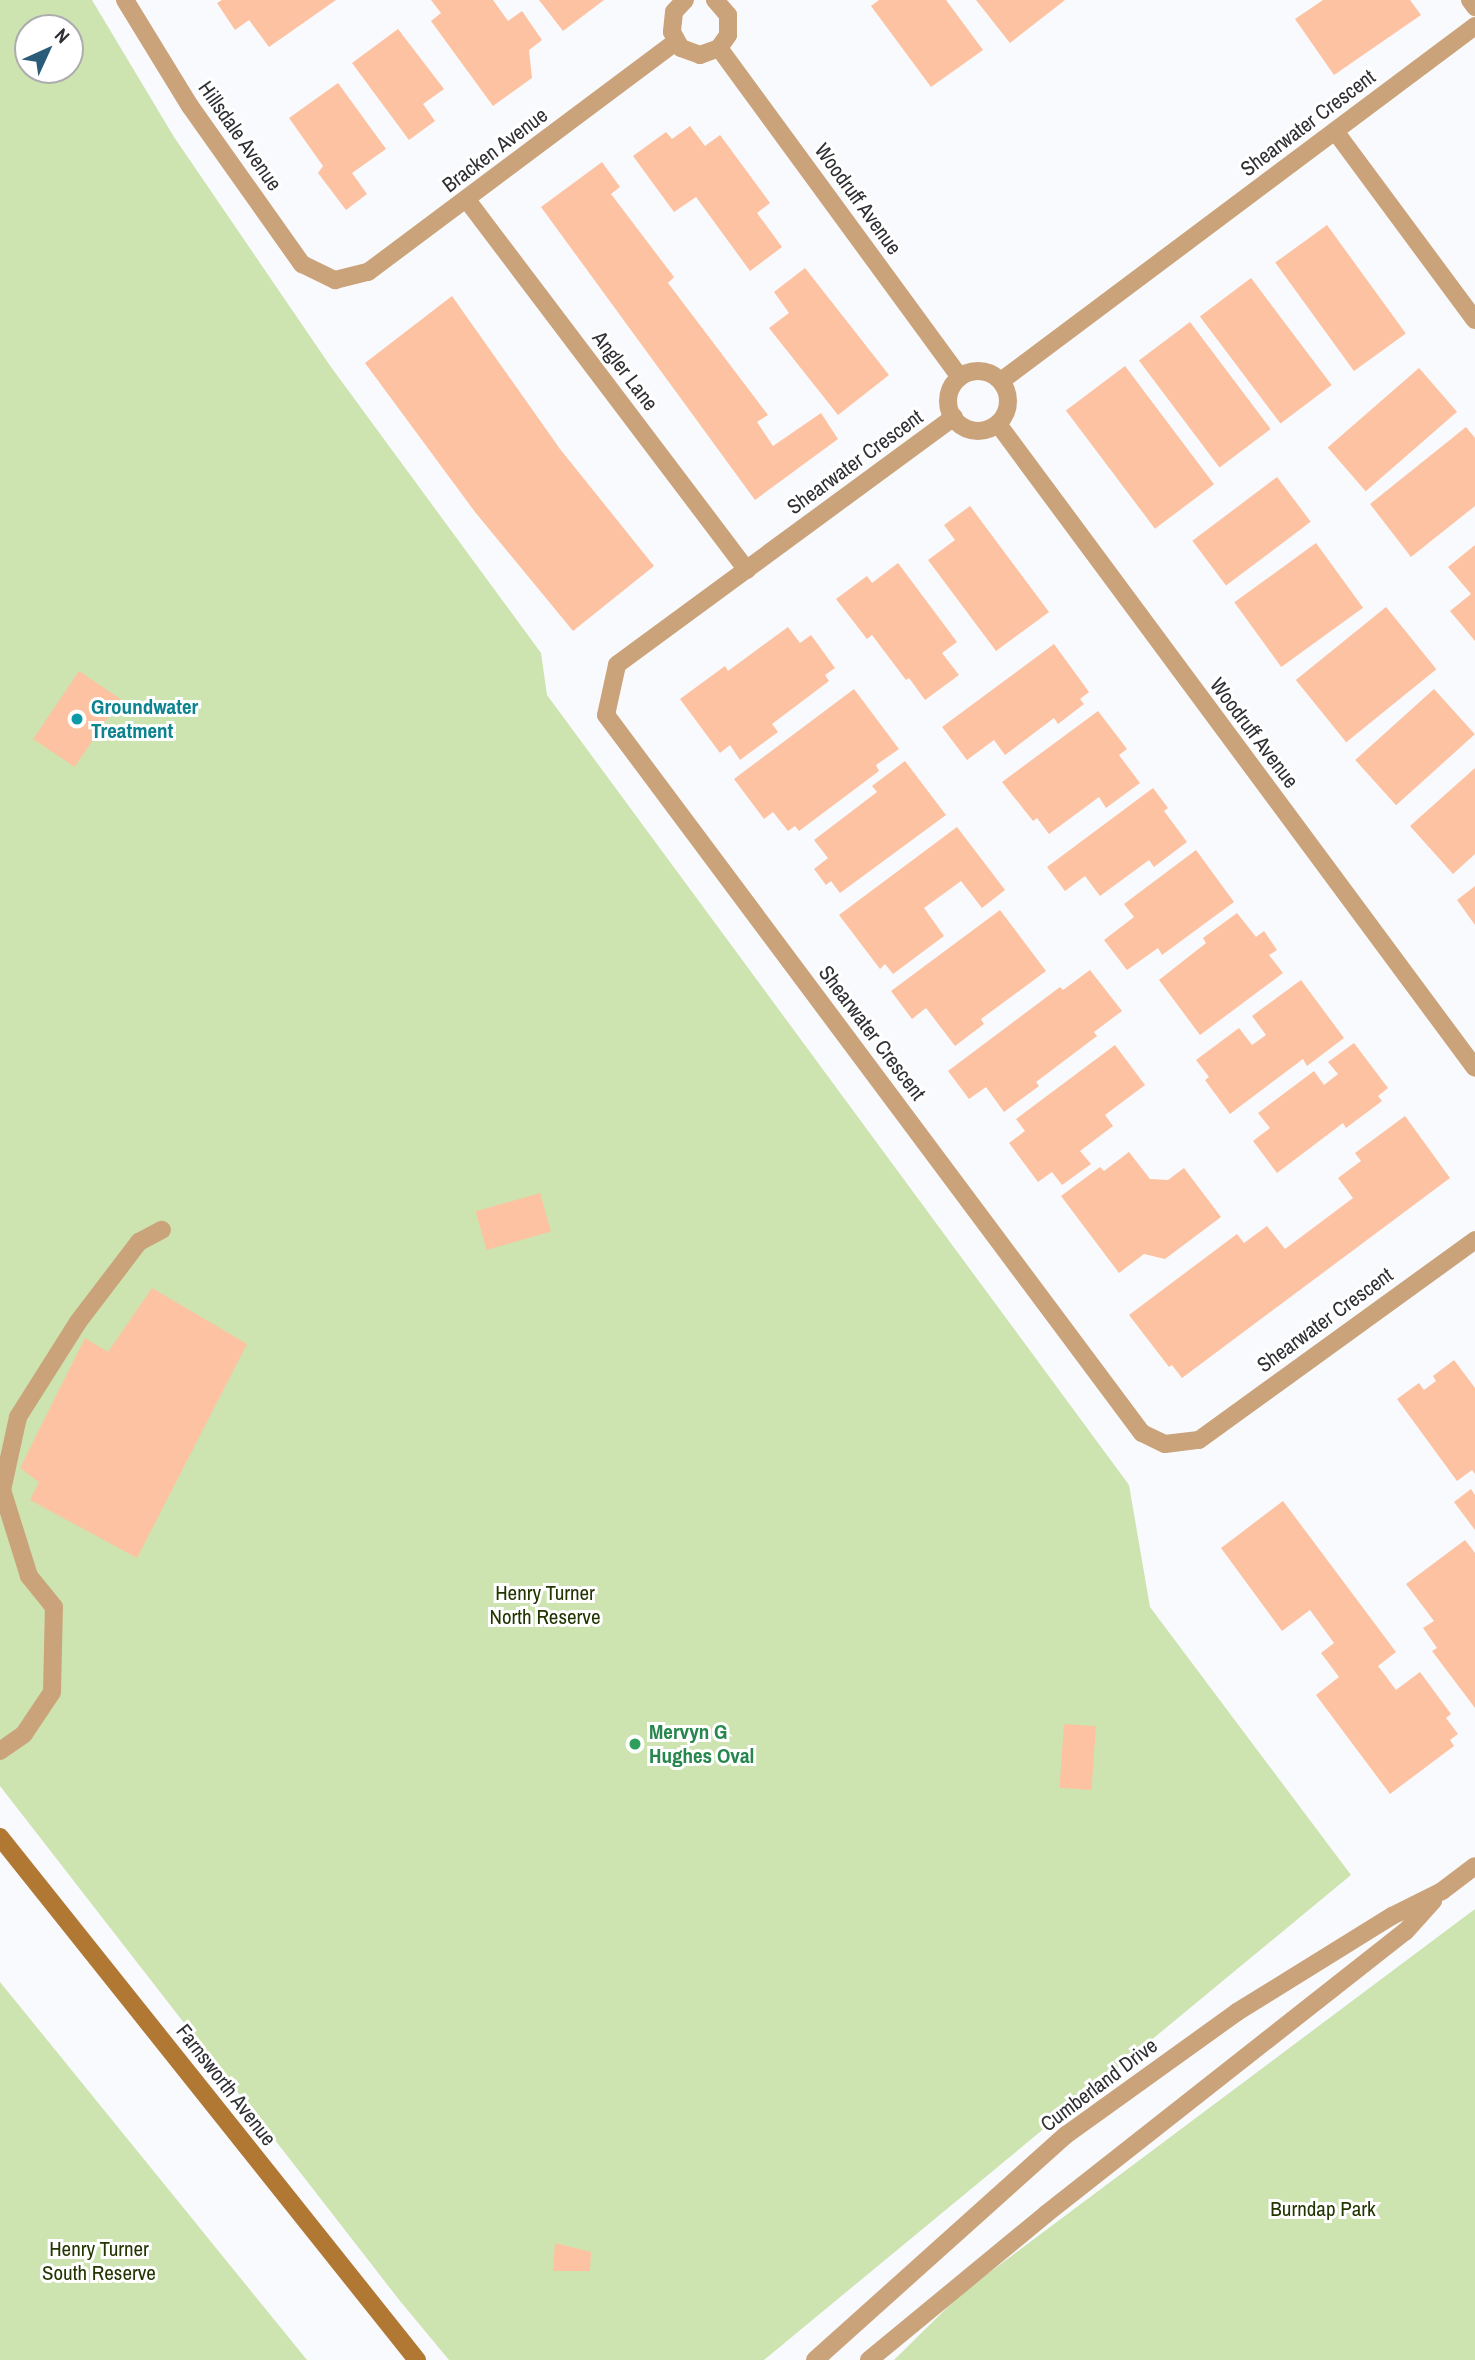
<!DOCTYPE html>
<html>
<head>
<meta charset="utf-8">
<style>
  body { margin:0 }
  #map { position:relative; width:1475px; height:2360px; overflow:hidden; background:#f9fafd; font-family:"Archivo Narrow",sans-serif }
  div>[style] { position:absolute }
  .green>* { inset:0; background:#cde4b1 }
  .building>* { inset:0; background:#fdc2a1; transform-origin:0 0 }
  .service>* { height:18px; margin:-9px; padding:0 9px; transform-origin:9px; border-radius:9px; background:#caa37a }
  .minor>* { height:18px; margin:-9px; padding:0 9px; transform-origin:9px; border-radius:9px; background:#caa37a }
  .minor>.ring { margin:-9px; padding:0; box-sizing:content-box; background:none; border:18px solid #caa37a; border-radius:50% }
  .secondary>* { height:18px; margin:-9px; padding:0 9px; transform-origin:9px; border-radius:9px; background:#b07833 }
  .dots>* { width:19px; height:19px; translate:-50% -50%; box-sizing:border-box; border:4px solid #fff; border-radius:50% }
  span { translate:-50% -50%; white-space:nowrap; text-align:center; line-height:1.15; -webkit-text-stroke:6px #fff; paint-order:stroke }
  .street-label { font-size:21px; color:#303034 }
  .culture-label { font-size:21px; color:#0d838f; font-weight:700 }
  .left { translate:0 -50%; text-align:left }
  .park-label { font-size:21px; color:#233501 }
  .leisure-label { font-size:21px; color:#27864d; font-weight:700 }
  .north { position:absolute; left:14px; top:14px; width:70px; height:70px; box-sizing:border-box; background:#fff; border:2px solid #acacae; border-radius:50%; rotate:45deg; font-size:19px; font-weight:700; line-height:28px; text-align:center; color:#303034 }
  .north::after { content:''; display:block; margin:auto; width:24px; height:32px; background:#2a5c79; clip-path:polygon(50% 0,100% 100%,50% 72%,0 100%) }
</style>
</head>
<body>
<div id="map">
  <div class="green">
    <div style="clip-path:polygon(evenodd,0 0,92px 0,174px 137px,331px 367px,541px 653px,547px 695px,1129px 1485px,1150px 1607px,1351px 1875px,764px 2360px,449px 2360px,400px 2301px,0 1786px,0 0,28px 28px,70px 28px,70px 70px,28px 70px,28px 28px)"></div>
    <div style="clip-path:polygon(1475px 1909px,1475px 2360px,894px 2360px,962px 2293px)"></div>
    <div style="clip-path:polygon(0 1982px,307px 2360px,0 2360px)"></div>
  </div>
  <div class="building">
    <div style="clip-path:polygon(222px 0,336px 0,269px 47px,249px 20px,235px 30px,217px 3px)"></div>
    <div style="clip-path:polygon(431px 0,493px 0,508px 21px,522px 11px,542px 40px,529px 50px,532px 78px,493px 106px,431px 21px,441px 13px)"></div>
    <div style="clip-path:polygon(539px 0,604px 0,563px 31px)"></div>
    <div style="clip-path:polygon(879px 0,946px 0,983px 50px,931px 87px,871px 6px)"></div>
    <div style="clip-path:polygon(976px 0,1065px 0,1010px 43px)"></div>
    <div style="clip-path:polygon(1323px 0,1410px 0,1421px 15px,1334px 75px,1295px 19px)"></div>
    <div style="clip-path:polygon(398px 29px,444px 89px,423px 104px,435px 121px,409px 140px,352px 63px)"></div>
    <div style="clip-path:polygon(338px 83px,386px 149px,352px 173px,367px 194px,346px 210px,318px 173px,323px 166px,289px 118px)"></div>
    <div style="clip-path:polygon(690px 126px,705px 146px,720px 135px,770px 203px,757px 213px,782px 247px,750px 271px,696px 197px,674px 212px,633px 156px,666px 132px,672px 139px)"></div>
    <div style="clip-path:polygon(602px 162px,620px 187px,611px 194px,674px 277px,668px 283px,768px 415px,757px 422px,773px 446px,821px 413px,838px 439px,755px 500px,541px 207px)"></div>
    <div style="left:1327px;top:225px;width:134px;height:64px;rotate:54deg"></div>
    <div style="clip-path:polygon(805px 268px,889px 375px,838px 415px,769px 328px,789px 313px,774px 292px)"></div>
    <div style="left:1251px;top:278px;width:134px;height:64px;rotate:53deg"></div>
    <div style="clip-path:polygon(452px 296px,560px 449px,654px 566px,573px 631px,475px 512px,365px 363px)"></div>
    <div style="left:1190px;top:322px;width:134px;height:64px;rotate:53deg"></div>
    <div style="left:1125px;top:366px;width:148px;height:74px;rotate:53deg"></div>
    <div style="left:1419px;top:368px;width:58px;height:121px;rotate:49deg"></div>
    <div style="clip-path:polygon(1466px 427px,1475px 438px,1475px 506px,1411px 557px,1370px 504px)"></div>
    <div style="left:1277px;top:477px;width:56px;height:106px;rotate:53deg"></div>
    <div style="clip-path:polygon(970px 506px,1049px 612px,996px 651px,928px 560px,955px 540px,944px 525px)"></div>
    <div style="left:1316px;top:543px;width:80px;height:101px;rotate:54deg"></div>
    <div style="clip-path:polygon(1475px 545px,1475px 641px,1450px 611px,1471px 594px,1448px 567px)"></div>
    <div style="clip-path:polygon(898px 563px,957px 642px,942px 653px,959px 675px,925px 700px,909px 678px,906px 680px,872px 635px,867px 639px,836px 599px,867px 576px,872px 583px)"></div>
    <div style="left:1386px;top:607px;width:80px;height:116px;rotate:51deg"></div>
    <div style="clip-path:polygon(788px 627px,800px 643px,811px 635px,835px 668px,825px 675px,829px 681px,772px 724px,778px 732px,740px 760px,730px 745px,720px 753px,680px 699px,725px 666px,728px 671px)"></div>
    <div style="clip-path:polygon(1054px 644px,1089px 692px,1080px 699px,1084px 704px,1058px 724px,1054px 718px,1005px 755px,994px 740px,967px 760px,942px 727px)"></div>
    <div style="left:79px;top:671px;width:50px;height:82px;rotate:34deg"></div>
    <div style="clip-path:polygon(854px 689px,899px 749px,876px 765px,879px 771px,799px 831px,795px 826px,788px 831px,773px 812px,764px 819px,734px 779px)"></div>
    <div style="left:1434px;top:689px;width:61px;height:106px;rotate:48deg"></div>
    <div style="clip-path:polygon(1098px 711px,1127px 749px,1119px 755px,1140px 783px,1106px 808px,1099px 797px,1049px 834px,1037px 818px,1033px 821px,1002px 782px)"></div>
    <div style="clip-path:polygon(905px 761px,946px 815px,840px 893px,831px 881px,826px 885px,814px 869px,828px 858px,814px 840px,877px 792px,872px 786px)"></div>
    <div style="clip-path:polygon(1475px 768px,1475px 854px,1453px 874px,1410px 826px)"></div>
    <div style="clip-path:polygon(1153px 788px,1168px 808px,1164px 811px,1187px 842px,1154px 867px,1149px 860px,1100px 896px,1085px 876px,1065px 891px,1047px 867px)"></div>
    <div style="clip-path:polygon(957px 827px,1005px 890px,982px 908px,961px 881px,924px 908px,944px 936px,893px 974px,885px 964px,880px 969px,839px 915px)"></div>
    <div style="clip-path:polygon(1196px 850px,1234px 902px,1162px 955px,1158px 948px,1127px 970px,1104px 940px,1134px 917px,1124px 904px)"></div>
    <div style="clip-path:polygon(1475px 886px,1475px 925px,1457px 900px)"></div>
    <div style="clip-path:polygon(1000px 910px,1046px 971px,981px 1019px,984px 1024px,955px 1046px,926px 1008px,912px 1019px,891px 991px)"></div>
    <div style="clip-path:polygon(1237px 913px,1256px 937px,1264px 931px,1277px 950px,1269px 955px,1283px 973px,1200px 1035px,1159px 980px,1206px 943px,1203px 938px)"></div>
    <div style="clip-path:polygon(1090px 970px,1122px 1011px,1094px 1032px,1097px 1036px,1036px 1082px,1039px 1086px,1004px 1112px,986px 1087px,969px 1099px,948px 1071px,1060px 987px,1063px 990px)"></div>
    <div style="clip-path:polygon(1301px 980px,1344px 1038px,1307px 1066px,1303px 1059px,1230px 1114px,1205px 1080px,1209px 1077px,1196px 1060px,1239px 1028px,1252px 1045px,1266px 1035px,1252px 1016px)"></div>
    <div style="clip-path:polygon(1354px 1043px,1388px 1088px,1378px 1096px,1382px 1101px,1346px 1128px,1343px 1123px,1277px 1173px,1253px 1141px,1270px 1128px,1258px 1113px,1314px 1071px,1324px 1085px,1338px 1074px,1328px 1062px)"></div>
    <div style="clip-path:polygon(1115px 1045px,1145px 1085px,1105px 1115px,1113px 1126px,1080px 1151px,1091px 1164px,1062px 1185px,1052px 1172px,1038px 1182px,1009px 1143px,1025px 1131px,1016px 1119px)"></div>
    <div style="clip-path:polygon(1405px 1116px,1450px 1178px,1182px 1378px,1172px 1365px,1169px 1367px,1129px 1315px,1237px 1234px,1244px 1243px,1267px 1226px,1285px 1249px,1353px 1198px,1338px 1178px,1361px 1161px,1355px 1153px)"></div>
    <div style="clip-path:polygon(1129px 1152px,1150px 1179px,1168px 1180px,1184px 1168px,1221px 1217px,1165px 1259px,1144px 1254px,1119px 1273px,1061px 1196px,1100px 1167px,1104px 1171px)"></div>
    <div style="left:540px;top:1193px;width:40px;height:67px;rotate:74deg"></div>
    <div style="clip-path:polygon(152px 1288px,247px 1344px,137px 1558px,30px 1500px,39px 1482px,20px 1468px,85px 1338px,108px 1352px)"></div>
    <div style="clip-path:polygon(1454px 1360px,1475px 1388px,1475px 1474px,1472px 1470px,1457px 1481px,1397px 1399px,1419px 1383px,1424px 1390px,1436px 1381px,1433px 1376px)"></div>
    <div style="clip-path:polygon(1471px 1489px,1475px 1495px,1475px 1530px,1454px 1502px)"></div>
    <div style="clip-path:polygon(1283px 1501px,1396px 1652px,1378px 1666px,1396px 1690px,1420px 1672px,1451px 1714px,1446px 1718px,1458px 1734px,1450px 1740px,1454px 1746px,1390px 1794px,1316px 1695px,1339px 1677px,1321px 1653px,1334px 1643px,1310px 1610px,1282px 1631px,1221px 1548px)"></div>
    <div style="clip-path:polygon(1465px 1540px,1475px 1553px,1475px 1708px,1432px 1651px,1437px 1648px,1423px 1628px,1434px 1621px,1406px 1584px)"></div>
    <div style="left:1064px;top:1724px;width:32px;height:64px;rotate:4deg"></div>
    <div style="clip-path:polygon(555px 2243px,591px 2252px,590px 2271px,553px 2271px)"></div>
  </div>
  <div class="service">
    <div style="left:0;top:1751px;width:29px;rotate:-35deg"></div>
    <div style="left:24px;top:1734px;width:50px;rotate:-56.3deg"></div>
    <div style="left:52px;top:1692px;width:85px;rotate:-88.7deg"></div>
    <div style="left:54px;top:1607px;width:40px;rotate:-129deg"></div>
    <div style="left:29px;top:1576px;width:90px;rotate:-107.4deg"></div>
    <div style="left:2px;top:1490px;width:75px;rotate:-77.6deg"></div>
    <div style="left:18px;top:1417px;width:112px;rotate:-57.7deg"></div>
    <div style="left:78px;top:1322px;width:101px;rotate:-52.7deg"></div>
    <div style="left:139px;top:1242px;width:26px;rotate:-28deg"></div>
  </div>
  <div class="minor">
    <div style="left:125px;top:0;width:124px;rotate:58.5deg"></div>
    <div style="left:190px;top:106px;width:194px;rotate:54.7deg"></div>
    <div style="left:302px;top:264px;width:37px;rotate:26deg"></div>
    <div style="left:335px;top:280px;width:34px;rotate:-14deg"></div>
    <div style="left:368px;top:272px;width:384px;rotate:-36.8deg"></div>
    <div style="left:685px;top:0;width:16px;rotate:133deg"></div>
    <div style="left:674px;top:12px;width:20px;rotate:96deg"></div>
    <div style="left:672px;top:32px;width:18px;rotate:61deg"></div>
    <div style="left:681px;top:48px;width:20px;rotate:20deg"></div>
    <div style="left:700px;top:55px;width:20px;rotate:-20deg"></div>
    <div style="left:719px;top:48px;width:16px;rotate:-55deg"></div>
    <div style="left:728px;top:35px;width:20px;rotate:-90deg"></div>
    <div style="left:728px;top:15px;width:20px;rotate:-131deg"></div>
    <div style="left:1470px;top:0;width:9px;rotate:54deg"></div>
    <div style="left:719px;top:48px;width:408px;rotate:53.8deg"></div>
    <div style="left:1335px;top:131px;width:235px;rotate:53.5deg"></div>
    <div style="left:467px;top:200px;width:464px;rotate:52.9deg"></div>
    <div class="ring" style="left:948px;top:371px;width:42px;height:42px"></div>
    <div style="left:1001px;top:381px;width:592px;rotate:-36.83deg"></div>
    <div style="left:954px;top:417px;width:418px;rotate:143.7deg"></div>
    <div style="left:617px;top:665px;width:51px;rotate:102.4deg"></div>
    <div style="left:606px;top:715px;width:896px;rotate:53.26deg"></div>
    <div style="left:1142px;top:1433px;width:25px;rotate:26deg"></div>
    <div style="left:1165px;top:1444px;width:34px;rotate:-7deg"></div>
    <div style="left:1199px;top:1440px;width:341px;rotate:-35.9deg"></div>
    <div style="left:998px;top:424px;width:801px;rotate:53.47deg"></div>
    <div style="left:815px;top:2360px;width:337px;rotate:-41.9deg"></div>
    <div style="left:1066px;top:2135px;width:211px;rotate:-35.7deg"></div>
    <div style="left:1237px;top:2012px;width:182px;rotate:-31.8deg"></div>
    <div style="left:1392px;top:1916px;width:56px;rotate:-26.6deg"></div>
    <div style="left:1442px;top:1891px;width:41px;rotate:-37.1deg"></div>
    <div style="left:869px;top:2360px;width:229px;rotate:-39.5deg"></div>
    <div style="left:1046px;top:2214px;width:457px;rotate:-38.2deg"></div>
    <div style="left:1405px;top:1932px;width:42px;rotate:-47.9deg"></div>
  </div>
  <div class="secondary">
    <div style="left:0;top:1837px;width:669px;rotate:51.43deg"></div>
  </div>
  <div class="dots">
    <div style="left:77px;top:719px;background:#0f9aa8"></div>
    <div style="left:635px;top:1744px;background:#2e9e5b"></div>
  </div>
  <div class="street-label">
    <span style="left:1308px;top:123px;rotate:-37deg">Shearwater Crescent</span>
    <span style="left:240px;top:136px;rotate:55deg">Hillsdale Avenue</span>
    <span style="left:495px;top:150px;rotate:-37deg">Bracken Avenue</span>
    <span style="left:858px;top:199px;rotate:54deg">Woodruff Avenue</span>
    <span style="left:625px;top:371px;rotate:53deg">Angler Lane</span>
    <span style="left:855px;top:462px;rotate:-36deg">Shearwater Crescent</span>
    <span style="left:1254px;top:733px;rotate:53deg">Woodruff Avenue</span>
    <span style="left:872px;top:1033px;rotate:53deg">Shearwater Crescent</span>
    <span style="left:1325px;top:1320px;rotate:-36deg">Shearwater Crescent</span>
    <span style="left:226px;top:2085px;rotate:52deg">Farnsworth Avenue</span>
    <span style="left:1099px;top:2085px;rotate:-37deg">Cumberland Drive</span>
  </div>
  <div class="culture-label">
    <span class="left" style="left:91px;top:719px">Groundwater<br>Treatment</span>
  </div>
  <div class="park-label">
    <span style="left:545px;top:1605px">Henry Turner<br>North Reserve</span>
    <span style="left:1323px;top:2209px">Burndap Park</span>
    <span style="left:99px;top:2261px">Henry Turner<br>South Reserve</span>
  </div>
  <div class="leisure-label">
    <span class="left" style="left:649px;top:1744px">Mervyn G<br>Hughes Oval</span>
  </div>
  <div class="north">N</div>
</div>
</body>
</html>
